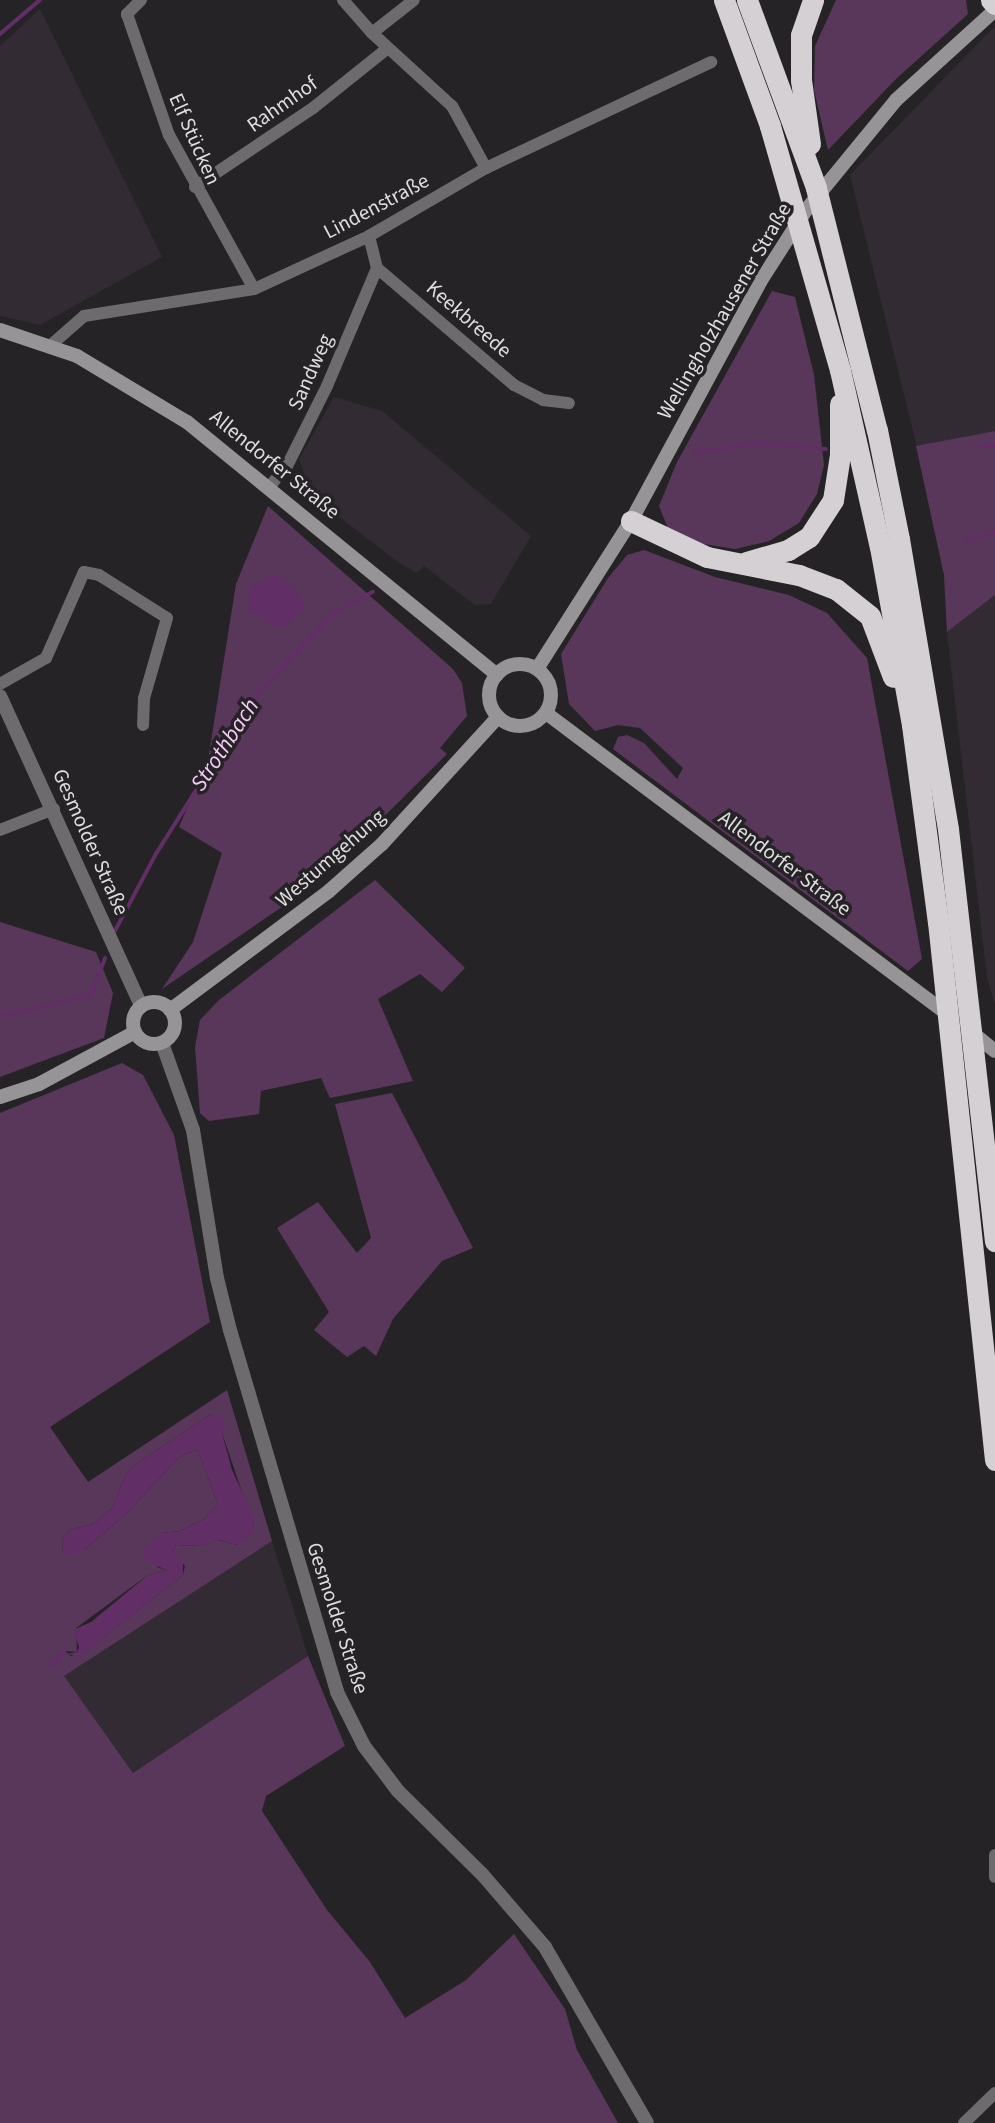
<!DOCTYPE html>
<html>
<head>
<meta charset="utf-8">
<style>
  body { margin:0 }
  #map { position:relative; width:995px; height:2123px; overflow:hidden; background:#262326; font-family:"Source Sans 3",sans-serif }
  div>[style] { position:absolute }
  .built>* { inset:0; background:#322b33 }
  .green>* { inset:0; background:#59375b }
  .water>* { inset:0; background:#612e65 }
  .stream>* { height:3.5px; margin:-1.75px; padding:0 1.75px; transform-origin:1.75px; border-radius:1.75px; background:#612e65 }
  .minor>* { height:12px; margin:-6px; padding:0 6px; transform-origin:6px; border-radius:6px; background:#6d6b6d }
  .tertiary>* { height:14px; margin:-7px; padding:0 7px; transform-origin:7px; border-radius:7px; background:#6d6b6d }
  .secondary>* { height:14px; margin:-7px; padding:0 7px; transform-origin:7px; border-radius:7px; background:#969497 }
  .secondary>.ring { margin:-7px; padding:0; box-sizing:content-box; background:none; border:14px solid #969497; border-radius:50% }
  .motorway>* { height:21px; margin:-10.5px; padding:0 10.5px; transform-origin:10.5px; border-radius:10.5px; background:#d4d0d4 }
  span { translate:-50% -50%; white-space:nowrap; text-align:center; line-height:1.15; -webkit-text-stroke:7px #262326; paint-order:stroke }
  .street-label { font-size:21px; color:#dfdddf }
  .water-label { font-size:23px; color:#f9cafb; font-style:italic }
</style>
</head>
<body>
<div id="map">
  <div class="built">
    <div style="clip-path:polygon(40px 9px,162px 257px,40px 325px,0 316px,0 46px)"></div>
    <div style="clip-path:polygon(995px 26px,995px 431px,917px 447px,850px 175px)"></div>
    <div style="clip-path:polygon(334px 397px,382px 411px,531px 536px,491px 604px,475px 605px,424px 566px,417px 573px,398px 562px,312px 496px,299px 459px)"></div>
    <div style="clip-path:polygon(995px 595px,995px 1005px,987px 978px,947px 632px)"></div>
    <div style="clip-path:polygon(272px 1541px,308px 1656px,133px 1773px,63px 1676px)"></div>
  </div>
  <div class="green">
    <div style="clip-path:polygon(836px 0,966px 0,968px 14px,895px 80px,828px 150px,814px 90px,815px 46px)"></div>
    <div style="clip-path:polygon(772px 291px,795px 297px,814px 375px,824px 465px,817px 494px,799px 523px,769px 541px,735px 549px,691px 542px,669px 531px,659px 506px,677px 462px)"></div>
    <div style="clip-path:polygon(995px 431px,995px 595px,947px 632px,944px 575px,916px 446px)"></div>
    <div style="clip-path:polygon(268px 506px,453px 669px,462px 683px,467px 716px,440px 748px,447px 754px,317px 883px,162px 989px,193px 942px,222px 853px,179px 827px,208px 760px,236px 584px)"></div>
    <div style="clip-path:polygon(644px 550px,715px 577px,789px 595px,827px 613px,867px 658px,922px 959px,908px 971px,613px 749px,618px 737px,627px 735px,644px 743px,677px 779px,683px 768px,640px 728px,618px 725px,595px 731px,569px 704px,561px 654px,608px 578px,627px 555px)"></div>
    <div style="clip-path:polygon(375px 880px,465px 968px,442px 992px,420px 974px,378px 999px,413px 1081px,330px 1098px,321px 1078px,261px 1091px,259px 1114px,209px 1121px,200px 1113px,195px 1047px,200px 1020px,219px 1000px)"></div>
    <div style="clip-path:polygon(0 922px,96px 952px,113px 993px,104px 1038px,0 1077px)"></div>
    <div style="clip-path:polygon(evenodd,122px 1063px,143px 1075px,174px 1135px,210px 1322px,50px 1427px,88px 1482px,227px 1390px,272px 1541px,64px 1676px,133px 1773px,308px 1656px,345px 1746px,266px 1796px,262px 1811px,327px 1910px,370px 1962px,405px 2018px,466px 1980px,514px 1934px,565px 2009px,577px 2050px,618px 2123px,0 2123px,0 1113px,122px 1063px,211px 1414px,222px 1433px,254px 1527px,237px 1545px,218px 1540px,201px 1546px,176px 1545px,173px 1552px,185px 1566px,183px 1575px,86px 1651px,71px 1656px,65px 1651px,77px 1652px,76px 1628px,148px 1575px,166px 1570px,157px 1567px,161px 1533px,180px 1531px,204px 1519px,218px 1504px,197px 1449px,178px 1458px,126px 1514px,85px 1549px,63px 1552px,62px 1541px,69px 1530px,93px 1524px,112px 1508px,127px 1472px,136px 1464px,211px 1414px)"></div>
    <div style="clip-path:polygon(392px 1093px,473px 1248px,442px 1261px,393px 1319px,376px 1356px,364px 1346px,347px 1357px,314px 1330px,329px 1312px,277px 1228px,318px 1202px,357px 1253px,371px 1238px,335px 1104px)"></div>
  </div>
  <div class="water">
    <div style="clip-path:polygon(273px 573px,300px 593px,305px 608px,284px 627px,269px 624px,248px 608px,251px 588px)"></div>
    <div style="clip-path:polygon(211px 1414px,225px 1419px,222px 1433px,232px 1470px,253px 1515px,254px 1527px,247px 1539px,237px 1545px,219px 1540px,201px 1546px,176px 1545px,173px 1552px,183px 1561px,183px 1575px,80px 1656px,66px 1654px,77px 1652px,79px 1647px,73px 1630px,91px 1622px,148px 1575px,166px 1570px,148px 1562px,142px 1553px,145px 1548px,161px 1533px,180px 1531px,204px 1519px,218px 1504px,197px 1449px,178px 1458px,126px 1514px,85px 1549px,70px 1554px,63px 1552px,62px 1541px,69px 1530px,93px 1524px,112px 1508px,127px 1472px,136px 1464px)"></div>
  </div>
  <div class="stream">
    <div style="left:0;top:34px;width:52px;rotate:-40.4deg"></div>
    <div style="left:979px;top:446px;width:16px"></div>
    <div style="left:694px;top:453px;width:64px;rotate:-9deg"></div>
    <div style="left:757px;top:443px;width:69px;rotate:5deg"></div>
    <div style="left:965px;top:541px;width:31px;rotate:-15deg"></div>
    <div style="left:115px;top:931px;width:87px;rotate:-62deg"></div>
    <div style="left:156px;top:854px;width:186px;rotate:-57.8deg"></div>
    <div style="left:255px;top:697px;width:115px;rotate:-47.1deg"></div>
    <div style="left:333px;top:613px;width:45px;rotate:-27.7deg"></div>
    <div style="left:0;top:1016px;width:93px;rotate:-13deg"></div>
    <div style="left:91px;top:995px;width:39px;rotate:-69deg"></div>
    <div style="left:50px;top:1665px;width:19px;rotate:-43deg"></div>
  </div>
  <div class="minor">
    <div style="left:141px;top:0;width:20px;rotate:135deg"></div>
    <div style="left:127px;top:14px;width:128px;rotate:70.9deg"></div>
    <div style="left:169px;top:135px;width:176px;rotate:61.1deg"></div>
    <div style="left:343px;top:0;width:44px;rotate:48.7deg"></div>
    <div style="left:372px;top:33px;width:108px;rotate:42.4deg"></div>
    <div style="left:452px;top:106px;width:71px;rotate:61.3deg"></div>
    <div style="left:372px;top:33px;width:53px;rotate:-38.2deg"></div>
    <div style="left:195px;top:187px;width:142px;rotate:-33.8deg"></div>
    <div style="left:313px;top:108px;width:96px;rotate:-38.7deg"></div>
    <div style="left:369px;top:236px;width:33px;rotate:76deg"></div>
    <div style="left:377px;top:268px;width:180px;rotate:40.5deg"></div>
    <div style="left:514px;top:385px;width:33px;rotate:27deg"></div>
    <div style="left:543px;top:400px;width:26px;rotate:7deg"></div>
    <div style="left:51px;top:345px;width:44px;rotate:-41.3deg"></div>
    <div style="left:84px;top:316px;width:172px;rotate:-9deg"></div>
    <div style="left:254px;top:289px;width:127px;rotate:-24.7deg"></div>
    <div style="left:369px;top:236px;width:135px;rotate:-30.2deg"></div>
    <div style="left:486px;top:168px;width:249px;rotate:-25.2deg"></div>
    <div style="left:270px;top:486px;width:26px;rotate:-50deg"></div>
    <div style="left:287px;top:466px;width:89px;rotate:-63.4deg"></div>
    <div style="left:327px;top:386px;width:128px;rotate:-67deg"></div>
    <div style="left:0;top:684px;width:53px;rotate:-29.5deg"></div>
    <div style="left:46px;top:658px;width:94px;rotate:-66.2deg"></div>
    <div style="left:84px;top:572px;width:15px;rotate:11deg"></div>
    <div style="left:99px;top:575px;width:80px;rotate:32.3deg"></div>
    <div style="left:167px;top:618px;width:83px;rotate:106deg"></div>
    <div style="left:144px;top:698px;width:27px;rotate:92deg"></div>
    <div style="left:0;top:830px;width:58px;rotate:-21.3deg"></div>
    <div style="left:995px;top:1855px;width:22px;rotate:90deg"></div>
    <div style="left:964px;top:2123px;width:43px;rotate:-44.1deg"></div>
  </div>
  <div class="tertiary">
    <div style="left:0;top:696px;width:341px;rotate:65.5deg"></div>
    <div style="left:162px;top:1043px;width:92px;rotate:70.4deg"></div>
    <div style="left:193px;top:1130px;width:150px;rotate:80.8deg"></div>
    <div style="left:217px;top:1278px;width:54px;rotate:76deg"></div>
    <div style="left:230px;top:1330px;width:377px;rotate:73.5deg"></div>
    <div style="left:337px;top:1692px;width:60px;rotate:63.4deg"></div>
    <div style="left:364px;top:1746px;width:56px;rotate:52.9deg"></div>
    <div style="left:398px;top:1791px;width:118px;rotate:44.7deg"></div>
    <div style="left:482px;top:1874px;width:96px;rotate:49.2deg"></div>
    <div style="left:545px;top:1947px;width:203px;rotate:59.9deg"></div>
  </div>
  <div class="secondary">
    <div style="left:0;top:330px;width:81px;rotate:18.7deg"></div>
    <div style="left:77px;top:356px;width:128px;rotate:31deg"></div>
    <div style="left:187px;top:422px;width:400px;rotate:39.2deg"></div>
    <div class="ring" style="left:489px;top:664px;width:48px;height:48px"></div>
    <div style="left:537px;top:669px;width:175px;rotate:-57.6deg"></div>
    <div style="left:631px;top:521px;width:272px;rotate:-61.6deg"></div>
    <div style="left:760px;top:282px;width:85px;rotate:-57.4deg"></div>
    <div style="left:806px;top:210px;width:142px;rotate:-50.7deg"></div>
    <div style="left:896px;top:100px;width:134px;rotate:-42.3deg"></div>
    <div style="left:546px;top:713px;width:505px;rotate:36.87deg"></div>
    <div class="ring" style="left:133px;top:1002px;width:28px;height:28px"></div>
    <div style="left:170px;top:1010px;width:199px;rotate:-36.8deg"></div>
    <div style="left:329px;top:891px;width:71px;rotate:-41.6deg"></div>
    <div style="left:382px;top:844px;width:172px;rotate:-47.6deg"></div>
    <div style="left:969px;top:1030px;width:33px;rotate:39deg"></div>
    <div style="left:0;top:1097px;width:41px;rotate:-18.4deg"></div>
    <div style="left:39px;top:1084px;width:109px;rotate:-28.4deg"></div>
  </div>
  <div class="motorway">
    <div style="left:724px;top:0;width:134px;rotate:69.9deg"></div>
    <div style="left:770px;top:126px;width:254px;rotate:74deg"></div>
    <div style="left:840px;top:370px;width:181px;rotate:77.3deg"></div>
    <div style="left:880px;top:547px;width:181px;rotate:79.8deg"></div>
    <div style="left:912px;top:725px;width:199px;rotate:82.5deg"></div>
    <div style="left:938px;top:922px;width:541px;rotate:83.95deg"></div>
    <div style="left:747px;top:0;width:200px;rotate:69.8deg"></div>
    <div style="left:816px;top:188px;width:250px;rotate:75.9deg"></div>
    <div style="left:877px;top:430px;width:111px;rotate:78.6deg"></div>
    <div style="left:899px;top:539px;width:294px;rotate:80.4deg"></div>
    <div style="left:948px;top:829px;width:415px;rotate:83.5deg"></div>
    <div style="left:991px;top:0;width:6px;rotate:45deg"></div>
    <div style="left:810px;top:144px;width:65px;rotate:-98deg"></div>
    <div style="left:801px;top:80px;width:45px;rotate:-90deg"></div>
    <div style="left:801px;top:35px;width:37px;rotate:-71deg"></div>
    <div style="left:631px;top:521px;width:84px;rotate:25.3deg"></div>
    <div style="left:707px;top:557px;width:94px;rotate:11.1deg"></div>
    <div style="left:799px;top:575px;width:40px;rotate:21deg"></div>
    <div style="left:836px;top:589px;width:43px;rotate:38.5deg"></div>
    <div style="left:870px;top:616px;width:65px;rotate:69.3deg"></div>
    <div style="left:746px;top:562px;width:44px;rotate:-15.9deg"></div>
    <div style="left:788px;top:550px;width:25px;rotate:-32deg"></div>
    <div style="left:809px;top:537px;width:44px;rotate:-57deg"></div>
    <div style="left:833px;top:500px;width:46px;rotate:-81.2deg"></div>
    <div style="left:840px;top:455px;width:51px;rotate:-90deg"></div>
  </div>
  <div class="street-label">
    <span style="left:282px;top:104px;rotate:-35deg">Rahmhof</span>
    <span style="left:195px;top:139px;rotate:66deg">Elf Stücken</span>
    <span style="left:376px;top:206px;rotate:-28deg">Lindenstraße</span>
    <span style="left:724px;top:311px;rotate:-60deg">Wellingholzhausener Straße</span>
    <span style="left:469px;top:319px;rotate:41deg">Keekbreede</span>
    <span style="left:310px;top:372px;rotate:-66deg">Sandweg</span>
    <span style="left:275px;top:464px;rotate:39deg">Allendorfer Straße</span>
    <span style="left:91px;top:842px;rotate:66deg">Gesmolder Straße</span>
    <span style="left:330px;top:858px;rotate:-41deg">Westumgehung</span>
    <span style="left:785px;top:863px;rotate:37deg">Allendorfer Straße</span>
    <span style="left:338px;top:1618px;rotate:72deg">Gesmolder Straße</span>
  </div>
  <div class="water-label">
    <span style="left:225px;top:745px;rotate:-57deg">Strothbach</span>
  </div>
</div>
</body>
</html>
